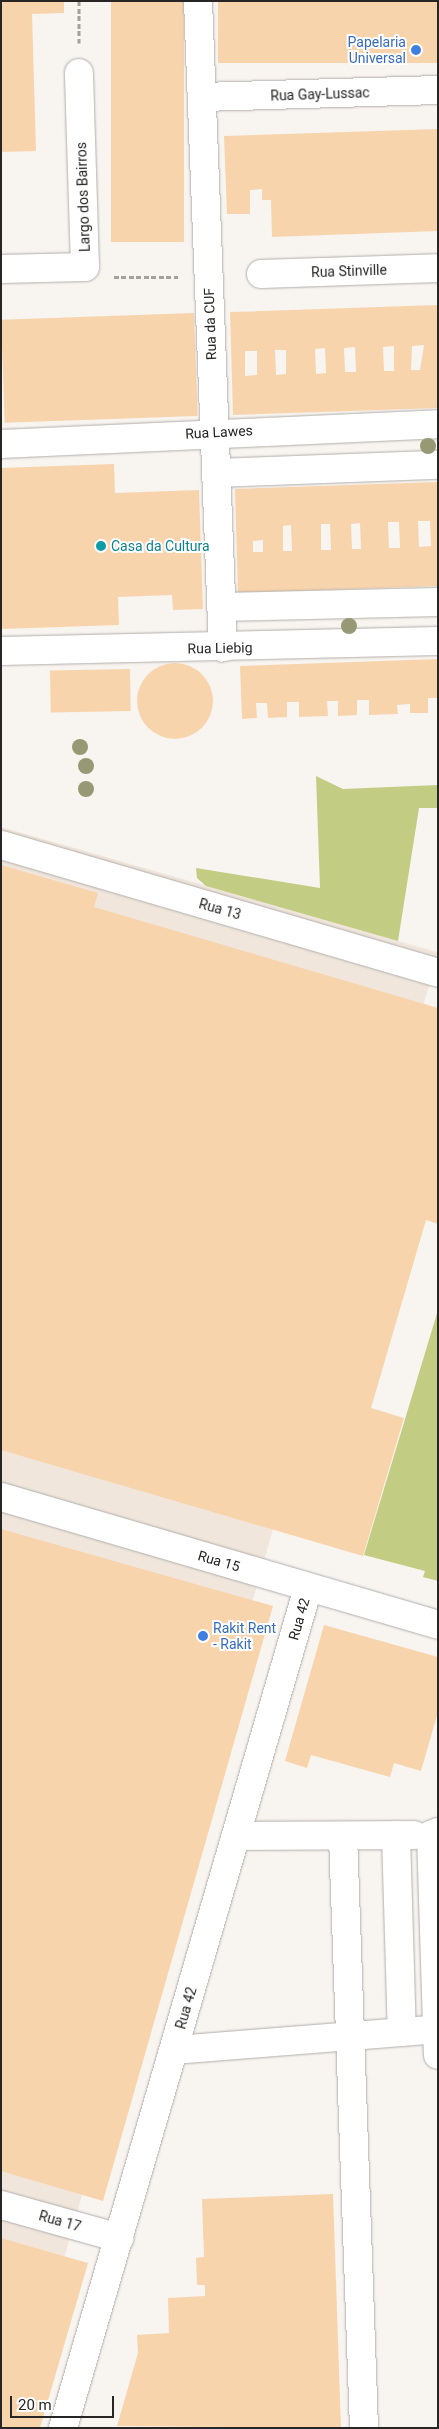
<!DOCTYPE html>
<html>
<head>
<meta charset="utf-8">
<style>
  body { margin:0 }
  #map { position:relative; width:439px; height:2429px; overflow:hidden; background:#f8f4f0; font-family:Roboto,sans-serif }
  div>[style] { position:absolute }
  .built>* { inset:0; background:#f0e6dc; transform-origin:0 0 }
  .green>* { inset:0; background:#c2cd83 }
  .building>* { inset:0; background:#f8d4ad; transform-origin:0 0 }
  .round { border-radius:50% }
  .path>* { height:3px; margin-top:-1.5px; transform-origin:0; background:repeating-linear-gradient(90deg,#a3a09d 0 5px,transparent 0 7.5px) }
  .roads { filter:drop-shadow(0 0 1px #b2aeab) drop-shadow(0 0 1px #b2aeab) }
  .minor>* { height:28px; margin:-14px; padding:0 14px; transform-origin:14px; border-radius:14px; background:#fff }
  .trees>* { width:16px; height:16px; margin:-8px; border-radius:50%; background:#979874 }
  .dots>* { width:14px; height:14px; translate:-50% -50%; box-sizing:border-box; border:2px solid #fff; border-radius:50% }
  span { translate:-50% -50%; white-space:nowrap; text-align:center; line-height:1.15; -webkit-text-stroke:4px #fff; paint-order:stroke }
  .shop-label { font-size:14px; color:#366cbe }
  .right { translate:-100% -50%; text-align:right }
  .left { translate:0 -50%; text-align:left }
  .street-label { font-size:14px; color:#272625 }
  .culture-label { font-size:14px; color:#0d838f }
  .frame { position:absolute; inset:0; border:2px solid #272625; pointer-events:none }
  .scale { position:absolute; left:10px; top:2396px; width:104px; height:22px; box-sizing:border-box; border:2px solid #272625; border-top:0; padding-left:6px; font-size:15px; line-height:18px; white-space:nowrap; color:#272625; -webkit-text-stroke:4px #fff; paint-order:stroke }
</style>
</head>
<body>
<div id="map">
  <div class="built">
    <div style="left:1px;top:827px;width:455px;height:1601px;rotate:16deg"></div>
  </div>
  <div class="green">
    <div style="clip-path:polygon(316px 776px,343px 789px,438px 785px,438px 808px,419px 808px,398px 941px,206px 886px,197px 878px,196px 868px,320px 888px)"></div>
    <div style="clip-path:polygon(438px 1310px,438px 1581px,423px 1577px,425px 1571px,364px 1555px)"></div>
  </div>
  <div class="building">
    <div style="clip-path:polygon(1px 1px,64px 1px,64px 13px,32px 14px,36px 151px,1px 152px)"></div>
    <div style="left:111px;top:1px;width:73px;height:241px"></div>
    <div style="left:218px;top:1px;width:220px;height:62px"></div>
    <div style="clip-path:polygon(438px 129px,438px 231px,272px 237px,271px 200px,262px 200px,262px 189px,250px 190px,250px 214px,227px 214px,224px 136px)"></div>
    <div style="clip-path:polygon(evenodd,438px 305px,438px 408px,233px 415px,230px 312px,438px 305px,424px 345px,420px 370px,411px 370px,412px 346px,424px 345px,438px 305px,394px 346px,394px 371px,384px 371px,383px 347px,394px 346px,438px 305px,355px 347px,356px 372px,345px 372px,344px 348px,355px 347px,438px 305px,325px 348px,326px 373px,316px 374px,315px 349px,325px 348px,438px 305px,275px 350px,286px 350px,286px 374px,276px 375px,275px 350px,438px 305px,245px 351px,257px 351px,257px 375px,245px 376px,245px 351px)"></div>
    <div style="left:194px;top:313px;width:103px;height:193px;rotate:88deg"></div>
    <div style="clip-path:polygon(114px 464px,115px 493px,199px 490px,203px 609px,173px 610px,172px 595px,118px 597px,119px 625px,1px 629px,1px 468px)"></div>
    <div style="clip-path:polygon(evenodd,438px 482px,438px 586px,238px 593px,235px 489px,438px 482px,418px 521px,430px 521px,431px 546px,419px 547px,418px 521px,438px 482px,388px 522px,399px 522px,400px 548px,389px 548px,388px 522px,438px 482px,360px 523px,361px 549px,352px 549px,351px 524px,360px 523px,438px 482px,321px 524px,330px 524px,331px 550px,321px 550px,321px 524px,438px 482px,291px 525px,292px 551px,283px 551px,283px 526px,291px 525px,438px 482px,263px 540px,263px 552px,253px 552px,253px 541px,263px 540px)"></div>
    <div style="clip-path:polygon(438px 659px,438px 698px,428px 698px,428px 713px,410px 713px,410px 704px,397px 705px,398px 714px,369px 715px,369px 700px,357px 700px,357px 715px,338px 716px,338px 701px,327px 701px,328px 716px,299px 717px,299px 702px,287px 702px,287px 717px,268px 718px,267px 703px,256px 703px,257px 718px,242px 719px,240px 666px)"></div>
    <div class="round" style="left:137px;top:663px;width:76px;height:76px"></div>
    <div style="left:130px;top:669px;width:42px;height:80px;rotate:89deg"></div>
    <div style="clip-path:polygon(1px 865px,98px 893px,94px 907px,438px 1008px,438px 1224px,426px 1220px,371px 1408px,404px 1418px,363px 1556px,1px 1450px)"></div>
    <div style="clip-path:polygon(1px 1529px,273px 1606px,103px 2201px,1px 2171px)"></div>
    <div style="clip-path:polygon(324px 1625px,438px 1657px,438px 1712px,421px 1771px,394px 1763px,390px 1777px,311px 1755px,307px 1768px,285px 1761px)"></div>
    <div style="clip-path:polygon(333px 2194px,341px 2428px,117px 2426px,138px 2353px,137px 2335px,169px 2333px,168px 2298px,205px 2296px,205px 2285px,197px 2285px,196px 2258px,204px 2257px,202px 2199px)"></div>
    <div style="clip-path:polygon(1px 2238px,88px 2263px,40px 2428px,1px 2428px)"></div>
  </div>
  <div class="path">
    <div style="left:79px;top:1px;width:42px;rotate:90deg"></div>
    <div style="left:114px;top:277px;width:64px"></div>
  </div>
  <div class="roads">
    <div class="minor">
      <div style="left:198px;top:1px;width:647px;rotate:87.79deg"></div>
      <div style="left:202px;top:97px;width:236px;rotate:-1.7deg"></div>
      <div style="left:1px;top:269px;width:84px;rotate:-1.4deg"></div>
      <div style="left:85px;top:267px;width:194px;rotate:-91.8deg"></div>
      <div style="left:261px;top:274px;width:177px;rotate:-1.9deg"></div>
      <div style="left:1px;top:444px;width:437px;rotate:-2.6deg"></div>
      <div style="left:216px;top:473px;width:222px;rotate:-2.1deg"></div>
      <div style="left:222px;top:607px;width:216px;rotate:-1.3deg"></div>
      <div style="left:1px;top:651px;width:437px;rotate:-1.3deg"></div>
      <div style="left:1px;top:845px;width:455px;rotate:16.3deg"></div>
      <div style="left:1px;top:1497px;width:455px;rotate:16.3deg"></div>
      <div style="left:438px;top:1832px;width:8px;rotate:157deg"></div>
      <div style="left:431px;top:1835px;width:220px;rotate:88.2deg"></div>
      <div style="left:396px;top:1835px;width:197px;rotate:88.3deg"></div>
      <div style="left:236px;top:1836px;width:178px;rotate:-0.3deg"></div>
      <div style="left:343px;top:1836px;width:592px;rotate:87.97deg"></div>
      <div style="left:174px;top:2050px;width:265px;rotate:-4.5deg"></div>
      <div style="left:1px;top:2205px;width:123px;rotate:15.6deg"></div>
      <div style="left:63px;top:2428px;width:875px;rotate:-73.74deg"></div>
    </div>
  </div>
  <div class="trees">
    <div style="left:428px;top:446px"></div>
    <div style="left:349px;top:626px"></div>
    <div style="left:80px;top:747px"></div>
    <div style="left:86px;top:766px"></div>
    <div style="left:86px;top:789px"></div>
  </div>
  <div class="dots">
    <div style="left:416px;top:50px;background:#3f7fe0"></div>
    <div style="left:101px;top:546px;background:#0f9aa8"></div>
    <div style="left:203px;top:1636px;background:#3f7fe0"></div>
  </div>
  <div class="shop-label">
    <span class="right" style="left:406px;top:50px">Papelaria<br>Universal</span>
    <span class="left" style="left:213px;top:1636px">Rakit Rent<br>- Rakit</span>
  </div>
  <div class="street-label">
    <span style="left:320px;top:94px;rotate:-2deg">Rua Gay-Lussac</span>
    <span style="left:83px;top:197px;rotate:-92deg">Largo dos Bairros</span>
    <span style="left:349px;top:271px;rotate:-2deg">Rua Stinville</span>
    <span style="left:210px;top:324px;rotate:-92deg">Rua da CUF</span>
    <span style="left:219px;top:432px;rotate:-3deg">Rua Lawes</span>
    <span style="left:220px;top:648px;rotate:-1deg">Rua Liebig</span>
    <span style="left:220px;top:909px;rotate:16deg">Rua 13</span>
    <span style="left:219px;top:1561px;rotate:16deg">Rua 15</span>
    <span style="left:299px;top:1619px;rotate:-74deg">Rua 42</span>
    <span style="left:186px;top:2008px;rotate:-74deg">Rua 42</span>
    <span style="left:60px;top:2221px;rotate:16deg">Rua 17</span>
  </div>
  <div class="culture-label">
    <span class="left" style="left:111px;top:546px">Casa da Cultura</span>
  </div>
  <div class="frame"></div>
  <div class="scale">20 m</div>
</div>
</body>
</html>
